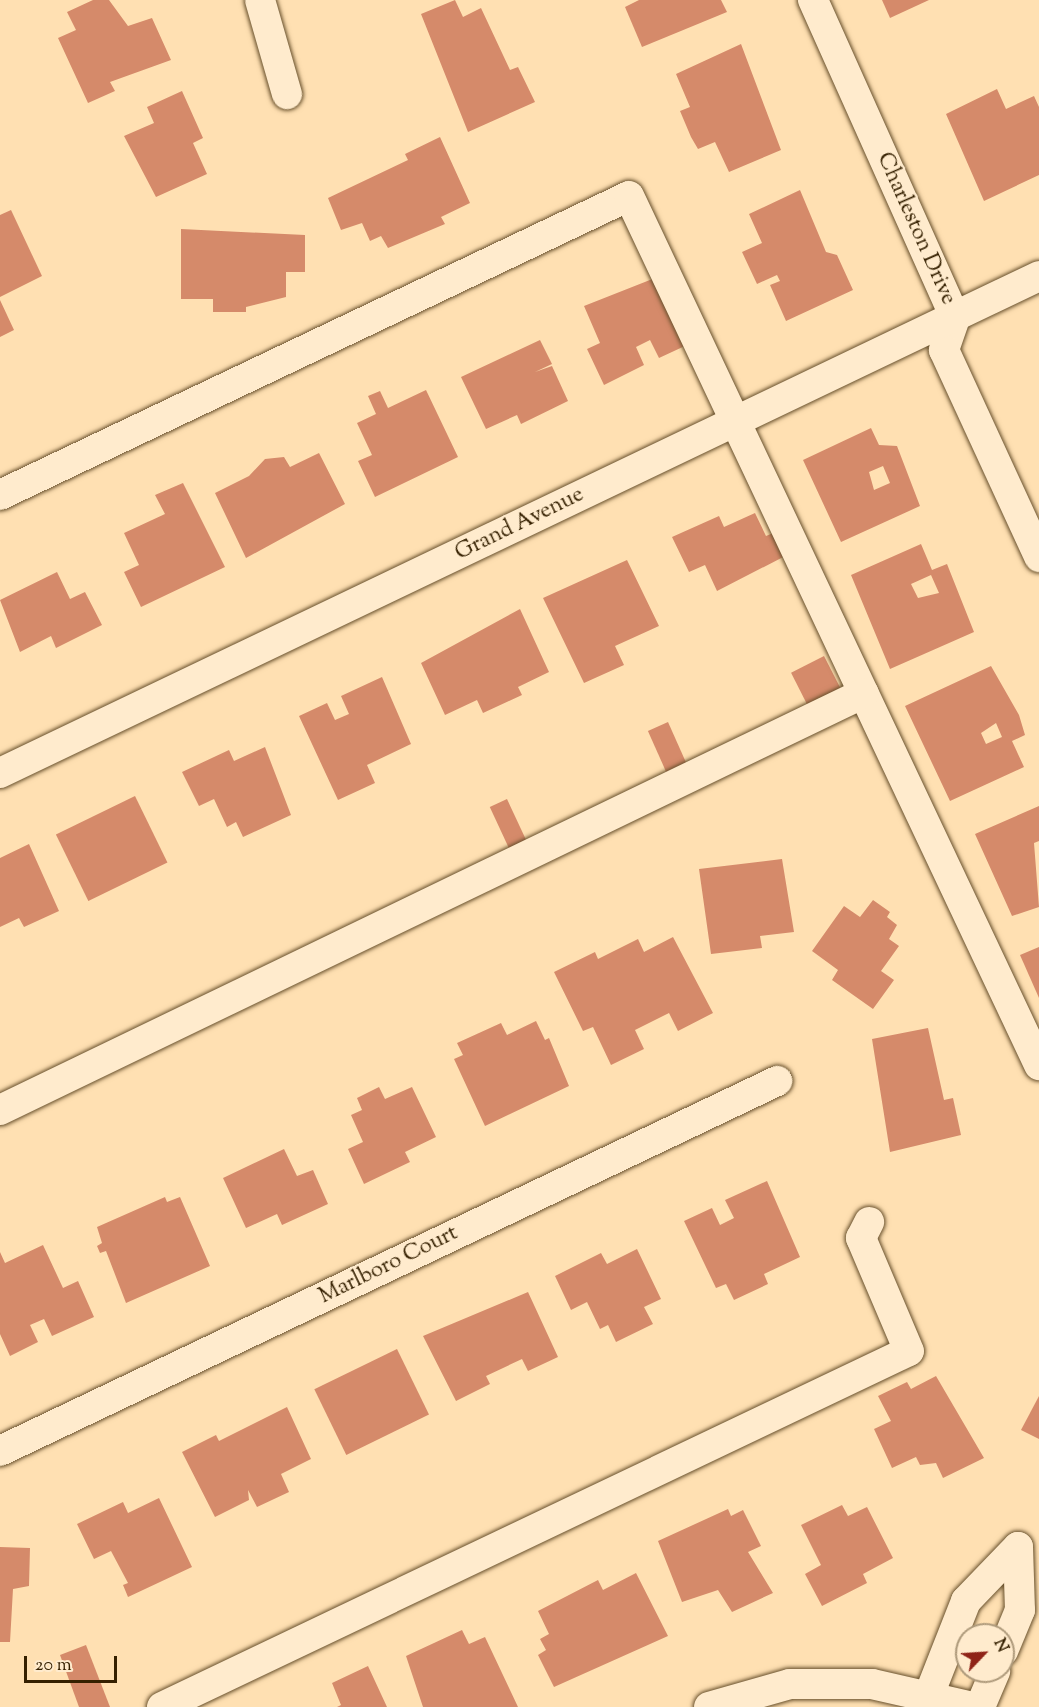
<!DOCTYPE html>
<html>
<head>
<meta charset="utf-8">
<style>
  body { margin:0 }
  #map { position:relative; width:1039px; height:1707px; overflow:hidden; background:#ffe0b2; font-family:"Sorts Mill Goudy",serif }
  div>[style] { position:absolute }
  .building>* { inset:0; background:#d58a6a; transform-origin:0 0 }
  .roads { filter:drop-shadow(0 0 2px #68502c) drop-shadow(0 0 2px #68502c) }
  .minor>* { height:30px; margin:-15px; padding:0 15px; transform-origin:15px; border-radius:15px; background:#ffebcd }
  span { translate:-50% -50%; white-space:nowrap; text-align:center; line-height:1.15; -webkit-text-stroke:4.5px #ffebcd; paint-order:stroke }
  .street-label { font-size:22px; color:#352000 }
  .north { position:absolute; left:955px; top:1623px; width:60px; height:60px; box-sizing:border-box; background:#ffebcd; border:2px solid #ae9a7b; border-radius:50%; rotate:65deg; font-size:16px; font-weight:700; line-height:24px; text-align:center; color:#352000 }
  .north::after { content:''; display:block; margin:auto; width:21px; height:27px; background:#8f2418; clip-path:polygon(50% 0,100% 100%,50% 72%,0 100%) }
  .scale { position:absolute; left:24px; top:1656px; width:93px; height:27px; box-sizing:border-box; border:3px solid #352000; border-top:0; padding-left:8px; font-size:18px; line-height:21px; white-space:nowrap; color:#352000; -webkit-text-stroke:4px #ffebcd; paint-order:stroke }
</style>
</head>
<body>
<div id="map">
  <div class="building">
    <div style="clip-path:polygon(93px 0,109px 0,128px 26px,152px 18px,171px 60px,110px 82px,115px 91px,88px 103px,58px 38px,76px 30px,67px 12px)"></div>
    <div style="clip-path:polygon(455px 0,463px 17px,481px 8px,510px 70px,518px 67px,535px 102px,468px 132px,421px 14px)"></div>
    <div style="clip-path:polygon(639px 0,721px 0,727px 12px,642px 47px,625px 7px)"></div>
    <div style="clip-path:polygon(882px 0,929px 0,890px 18px)"></div>
    <div style="clip-path:polygon(741px 44px,781px 150px,729px 172px,715px 142px,698px 149px,691px 137px,680px 111px,690px 107px,676px 74px)"></div>
    <div style="clip-path:polygon(997px 89px,1006px 109px,1034px 96px,1039px 107px,1039px 175px,984px 201px,946px 114px)"></div>
    <div style="clip-path:polygon(182px 91px,203px 138px,193px 143px,207px 174px,156px 197px,124px 136px,154px 123px,147px 107px)"></div>
    <div style="clip-path:polygon(440px 137px,470px 203px,441px 217px,445px 224px,388px 248px,381px 236px,370px 241px,362px 223px,341px 230px,328px 198px,408px 160px,405px 154px)"></div>
    <div style="clip-path:polygon(800px 190px,826px 252px,837px 255px,853px 290px,786px 321px,770px 285px,780px 281px,777px 275px,757px 284px,742px 252px,762px 243px,749px 214px)"></div>
    <div style="clip-path:polygon(11px 210px,42px 276px,0 297px,0 215px)"></div>
    <div style="clip-path:polygon(181px 229px,305px 235px,305px 272px,286px 272px,286px 297px,246px 307px,246px 312px,213px 312px,213px 299px,181px 299px)"></div>
    <div style="clip-path:polygon(655px 278px,687px 345px,659px 358px,650px 340px,636px 347px,644px 365px,604px 385px,587px 349px,600px 343px,584px 306px)"></div>
    <div style="clip-path:polygon(0 300px,14px 330px,0 337px)"></div>
    <div style="clip-path:polygon(540px 340px,552px 364px,535px 372px,552px 366px,568px 401px,521px 424px,517px 415px,486px 429px,461px 377px)"></div>
    <div style="clip-path:polygon(426px 390px,458px 457px,375px 497px,358px 461px,372px 455px,357px 423px,376px 414px,368px 396px,380px 391px,388px 408px)"></div>
    <div style="clip-path:polygon(evenodd,871px 428px,879px 445px,897px 446px,920px 506px,841px 542px,803px 460px,871px 428px,883px 466px,890px 483px,874px 490px,869px 472px,883px 466px)"></div>
    <div style="clip-path:polygon(319px 453px,345px 504px,246px 558px,215px 493px,249px 476px,265px 459px,284px 457px,290px 467px)"></div>
    <div style="clip-path:polygon(183px 483px,225px 567px,141px 607px,124px 572px,139px 565px,124px 533px,165px 514px,155px 495px)"></div>
    <div style="clip-path:polygon(755px 513px,766px 536px,778px 531px,789px 554px,717px 591px,705px 565px,689px 572px,672px 537px,719px 516px,724px 527px)"></div>
    <div style="clip-path:polygon(evenodd,921px 544px,932px 570px,947px 564px,974px 632px,890px 669px,851px 575px,921px 544px,931px 575px,939px 593px,918px 598px,911px 584px,931px 575px)"></div>
    <div style="clip-path:polygon(627px 560px,659px 626px,615px 646px,624px 665px,584px 683px,543px 598px)"></div>
    <div style="clip-path:polygon(57px 572px,70px 599px,85px 592px,102px 625px,56px 648px,51px 636px,20px 652px,0 600px)"></div>
    <div style="clip-path:polygon(520px 609px,549px 672px,518px 687px,522px 695px,483px 713px,477px 700px,445px 715px,421px 663px)"></div>
    <div style="left:824px;top:656px;width:38px;height:37px;rotate:63deg"></div>
    <div style="clip-path:polygon(evenodd,991px 666px,1019px 715px,1025px 735px,1012px 741px,1024px 767px,950px 801px,905px 706px,991px 666px,996px 723px,1002px 737px,986px 744px,981px 733px,996px 723px)"></div>
    <div style="clip-path:polygon(382px 677px,411px 744px,367px 765px,375px 783px,338px 800px,299px 716px,327px 703px,335px 720px,349px 714px,341px 696px)"></div>
    <div style="left:668px;top:722px;width:46px;height:22px;rotate:66deg"></div>
    <div style="clip-path:polygon(265px 747px,291px 815px,243px 837px,236px 822px,227px 827px,214px 799px,199px 806px,182px 772px,229px 750px,234px 761px)"></div>
    <div style="left:135px;top:796px;width:74px;height:88px;rotate:64deg"></div>
    <div style="left:507px;top:799px;width:51px;height:19px;rotate:65deg"></div>
    <div style="clip-path:polygon(1039px 806px,1039px 841px,1034px 843px,1039px 907px,1012px 916px,975px 834px)"></div>
    <div style="clip-path:polygon(29px 844px,59px 911px,24px 927px,19px 918px,0 927px,0 858px)"></div>
    <div style="clip-path:polygon(782px 859px,794px 932px,760px 936px,762px 948px,711px 954px,699px 869px)"></div>
    <div style="clip-path:polygon(873px 900px,890px 912px,887px 917px,897px 925px,889px 939px,899px 946px,881px 971px,894px 980px,873px 1009px,832px 980px,838px 970px,812px 951px,844px 906px,860px 917px)"></div>
    <div style="clip-path:polygon(673px 937px,713px 1013px,678px 1031px,669px 1013px,635px 1030px,644px 1049px,611px 1065px,593px 1027px,583px 1031px,554px 972px,595px 952px,598px 959px,638px 939px,644px 952px)"></div>
    <div style="clip-path:polygon(1039px 947px,1039px 998px,1020px 955px)"></div>
    <div style="clip-path:polygon(536px 1021px,545px 1040px,549px 1038px,569px 1086px,485px 1126px,454px 1059px,463px 1055px,457px 1043px,501px 1023px,507px 1035px)"></div>
    <div style="clip-path:polygon(928px 1028px,944px 1100px,953px 1098px,961px 1135px,890px 1152px,872px 1039px)"></div>
    <div style="clip-path:polygon(379px 1087px,385px 1099px,412px 1087px,436px 1137px,405px 1152px,410px 1162px,364px 1184px,348px 1149px,363px 1142px,351px 1115px,362px 1110px,357px 1098px)"></div>
    <div style="clip-path:polygon(284px 1149px,297px 1176px,313px 1170px,328px 1204px,282px 1225px,277px 1214px,246px 1228px,223px 1178px)"></div>
    <div style="clip-path:polygon(767px 1181px,800px 1257px,764px 1274px,768px 1284px,734px 1300px,726px 1284px,716px 1288px,684px 1221px,712px 1208px,720px 1225px,734px 1218px,725px 1200px)"></div>
    <div style="clip-path:polygon(165px 1197px,167px 1202px,180px 1197px,210px 1266px,126px 1303px,106px 1251px,100px 1253px,97px 1246px,102px 1243px,97px 1227px)"></div>
    <div style="clip-path:polygon(43px 1245px,63px 1288px,78px 1281px,94px 1317px,52px 1336px,44px 1319px,30px 1325px,38px 1342px,10px 1356px,0 1334px,0 1252px,5px 1263px)"></div>
    <div style="clip-path:polygon(637px 1249px,661px 1299px,644px 1307px,653px 1324px,616px 1342px,608px 1325px,600px 1329px,587px 1302px,571px 1310px,555px 1276px,601px 1253px,607px 1264px)"></div>
    <div style="clip-path:polygon(528px 1292px,558px 1357px,528px 1371px,522px 1359px,486px 1376px,490px 1384px,456px 1401px,423px 1336px)"></div>
    <div style="left:397px;top:1349px;width:73px;height:92px;rotate:64deg"></div>
    <div style="clip-path:polygon(936px 1376px,984px 1458px,943px 1478px,936px 1463px,920px 1465px,916px 1457px,892px 1468px,874px 1429px,891px 1421px,878px 1396px,907px 1382px,911px 1389px)"></div>
    <div style="clip-path:polygon(1039px 1396px,1039px 1439px,1021px 1430px)"></div>
    <div style="clip-path:polygon(287px 1407px,311px 1459px,281px 1474px,289px 1492px,257px 1507px,248px 1490px,249px 1500px,215px 1517px,182px 1452px,216px 1435px,219px 1441px)"></div>
    <div style="clip-path:polygon(159px 1498px,192px 1567px,128px 1597px,123px 1585px,128px 1583px,111px 1551px,94px 1559px,77px 1524px,123px 1502px,128px 1513px)"></div>
    <div style="clip-path:polygon(842px 1505px,848px 1516px,867px 1507px,893px 1558px,863px 1574px,867px 1583px,822px 1606px,805px 1574px,821px 1565px,801px 1525px)"></div>
    <div style="clip-path:polygon(728px 1509px,731px 1516px,743px 1510px,761px 1546px,748px 1552px,773px 1593px,732px 1612px,718px 1590px,682px 1602px,658px 1541px)"></div>
    <div style="clip-path:polygon(0 1547px,30px 1548px,29px 1586px,13px 1589px,10px 1642px,0 1642px)"></div>
    <div style="clip-path:polygon(636px 1573px,668px 1636px,554px 1687px,538px 1655px,546px 1650px,540px 1639px,549px 1634px,538px 1611px,598px 1580px,603px 1590px)"></div>
    <div style="clip-path:polygon(462px 1630px,469px 1644px,485px 1637px,518px 1707px,423px 1707px,406px 1656px)"></div>
    <div style="clip-path:polygon(86px 1645px,110px 1707px,79px 1707px,60px 1655px)"></div>
    <div style="clip-path:polygon(368px 1666px,387px 1707px,337px 1707px,341px 1705px,332px 1683px)"></div>
  </div>
  <div class="roads">
    <div class="minor">
      <div style="left:260px;top:0;width:98px;rotate:74deg"></div>
      <div style="left:813px;top:0;width:348px;rotate:65.9deg"></div>
      <div style="left:955px;top:318px;width:34px;rotate:109deg"></div>
      <div style="left:944px;top:350px;width:228px;rotate:65.3deg"></div>
      <div style="left:0;top:495px;width:696px;rotate:-25.42deg"></div>
      <div style="left:629px;top:196px;width:961px;rotate:64.74deg"></div>
      <div style="left:0;top:773px;width:1152px;rotate:-25.56deg"></div>
      <div style="left:0;top:1110px;width:959px;rotate:-25.76deg"></div>
      <div style="left:0;top:1451px;width:861px;rotate:-25.46deg"></div>
      <div style="left:929px;top:1695px;width:101px;rotate:-68.5deg"></div>
      <div style="left:966px;top:1601px;width:75px;rotate:-46.1deg"></div>
      <div style="left:1018px;top:1547px;width:63px;rotate:88.2deg"></div>
      <div style="left:1020px;top:1610px;width:44px;rotate:112.5deg"></div>
      <div style="left:162px;top:1707px;width:827px;rotate:-25.48deg"></div>
      <div style="left:909px;top:1351px;width:123px;rotate:-113deg"></div>
      <div style="left:861px;top:1238px;width:18px;rotate:-63deg"></div>
      <div style="left:709px;top:1707px;width:84px;rotate:-15.9deg"></div>
      <div style="left:790px;top:1684px;width:82px"></div>
      <div style="left:872px;top:1684px;width:104px;rotate:12.8deg"></div>
      <div style="left:980px;top:1707px;width:39px;rotate:-67deg"></div>
    </div>
  </div>
  <div class="street-label">
    <span style="left:915px;top:229px;rotate:66deg">Charleston Drive</span>
    <span style="left:520px;top:525px;rotate:-26deg">Grand Avenue</span>
    <span style="left:389px;top:1266px;rotate:-26deg">Marlboro Court</span>
  </div>
  <div class="north">N</div>
  <div class="scale">20 m</div>
</div>
</body>
</html>
